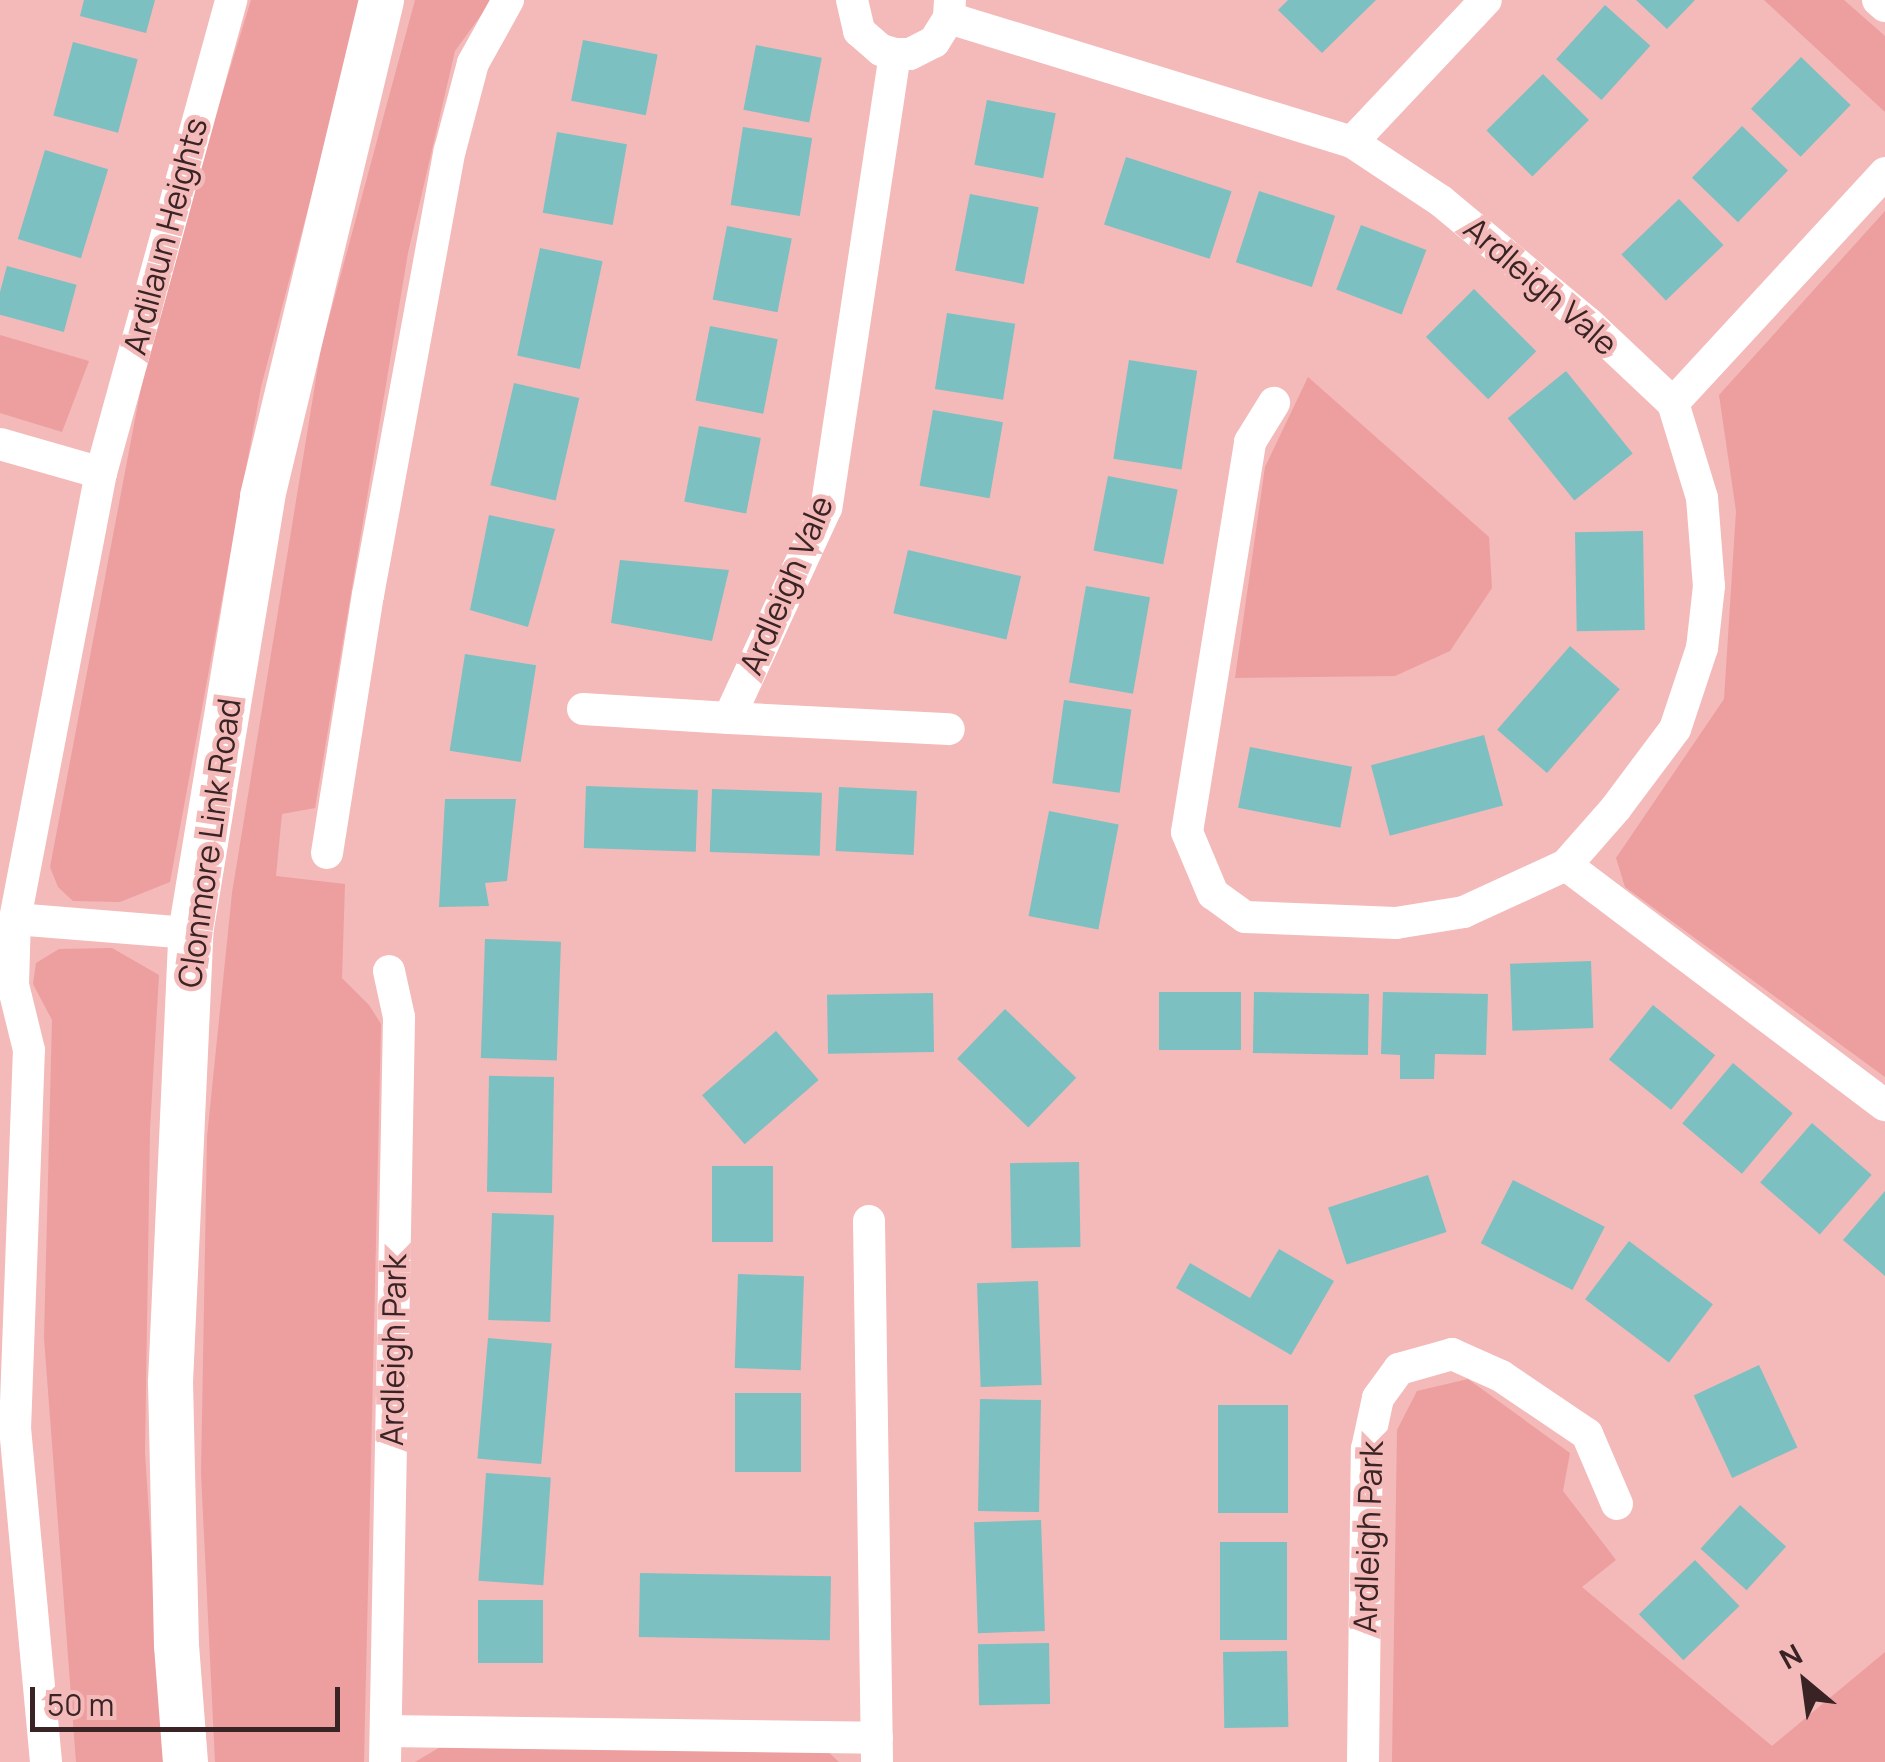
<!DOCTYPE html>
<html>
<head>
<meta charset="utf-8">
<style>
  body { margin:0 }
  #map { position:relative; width:1885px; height:1762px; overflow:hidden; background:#f4b9b9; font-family:Manrope,sans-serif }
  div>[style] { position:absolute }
  .green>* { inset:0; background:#ed9e9f }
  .building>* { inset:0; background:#7dc0c2; transform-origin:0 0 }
  .minor>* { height:32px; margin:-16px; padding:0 16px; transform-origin:16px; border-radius:16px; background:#fff }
  .secondary>* { height:45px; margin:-22.5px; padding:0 22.5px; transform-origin:22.5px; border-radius:22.5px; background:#fff }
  span { translate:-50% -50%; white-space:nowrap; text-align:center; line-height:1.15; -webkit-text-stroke:9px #f4b9b9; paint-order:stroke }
  .street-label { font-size:32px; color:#392324 }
  .north { position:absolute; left:1755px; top:1632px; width:100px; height:100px; -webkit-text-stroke:8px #f4b9b9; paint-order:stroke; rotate:331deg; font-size:28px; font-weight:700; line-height:40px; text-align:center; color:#392324 }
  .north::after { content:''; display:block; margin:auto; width:35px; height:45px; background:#392324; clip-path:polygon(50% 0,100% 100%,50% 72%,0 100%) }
  .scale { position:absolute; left:30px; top:1687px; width:310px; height:45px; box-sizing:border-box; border:5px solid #392324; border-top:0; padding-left:12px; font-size:30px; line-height:35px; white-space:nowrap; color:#392324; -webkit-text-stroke:8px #f4b9b9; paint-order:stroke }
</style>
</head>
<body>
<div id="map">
  <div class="green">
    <div style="clip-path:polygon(251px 0,363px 0,261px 387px,170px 882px,120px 902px,73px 901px,58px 887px,50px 867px,155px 314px)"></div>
    <div style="clip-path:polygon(415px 0,492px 0,455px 51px,408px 253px,315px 808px,282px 814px,276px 876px,345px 884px,342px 978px,369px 1005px,381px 1024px,364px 1762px,215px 1762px,201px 1473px,207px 1137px,232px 893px,321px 348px)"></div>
    <div style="clip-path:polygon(1764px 0,1844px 0,1885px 36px,1885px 112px)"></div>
    <div style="clip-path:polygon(1885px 211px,1885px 1077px,1625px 887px,1616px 858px,1724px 699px,1736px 511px,1719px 395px)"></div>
    <div style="clip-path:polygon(0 335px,89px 361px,62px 432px,0 413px)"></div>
    <div style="clip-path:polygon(1308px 377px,1489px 537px,1492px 588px,1450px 651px,1395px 676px,1235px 678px,1265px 467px)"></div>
    <div style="clip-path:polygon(112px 948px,159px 975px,150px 1129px,145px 1453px,165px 1762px,76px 1762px,44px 1338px,52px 1020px,33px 984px,36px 963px,59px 949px)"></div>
    <div style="clip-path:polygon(1468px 1379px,1570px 1453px,1563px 1491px,1616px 1560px,1582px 1587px,1772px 1746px,1885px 1652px,1885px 1762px,1392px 1762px,1397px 1430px,1417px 1391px)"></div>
    <div style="clip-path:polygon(442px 1746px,825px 1749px,839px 1762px,415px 1762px)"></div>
  </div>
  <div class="building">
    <div style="clip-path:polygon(84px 0,155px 0,146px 33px,80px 16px)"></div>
    <div style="clip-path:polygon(1288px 0,1376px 0,1322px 53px,1278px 10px)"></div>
    <div style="clip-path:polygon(1636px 0,1695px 0,1667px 29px)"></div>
    <div style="left:1605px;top:5px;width:61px;height:73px;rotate:42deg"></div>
    <div style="left:583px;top:40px;width:76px;height:62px;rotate:11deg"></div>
    <div style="left:73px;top:42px;width:67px;height:76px;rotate:15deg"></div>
    <div style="left:756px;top:45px;width:67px;height:66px;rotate:11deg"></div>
    <div style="left:1801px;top:57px;width:69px;height:72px;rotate:44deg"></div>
    <div style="left:1543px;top:74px;width:65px;height:80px;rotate:45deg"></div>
    <div style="left:987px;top:100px;width:70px;height:66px;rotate:11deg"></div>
    <div style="left:1742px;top:126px;width:64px;height:72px;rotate:44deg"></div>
    <div style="left:743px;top:127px;width:70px;height:79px;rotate:9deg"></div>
    <div style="left:557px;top:132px;width:71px;height:82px;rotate:10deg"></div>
    <div style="left:45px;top:150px;width:66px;height:93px;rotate:17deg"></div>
    <div style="left:1126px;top:157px;width:111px;height:71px;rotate:18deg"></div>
    <div style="left:1259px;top:191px;width:80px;height:75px;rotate:18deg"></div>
    <div style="left:970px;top:194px;width:70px;height:78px;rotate:11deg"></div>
    <div style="left:1679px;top:199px;width:64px;height:80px;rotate:46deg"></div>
    <div style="left:1361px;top:225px;width:70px;height:69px;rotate:21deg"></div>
    <div style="left:727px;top:226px;width:66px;height:75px;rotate:11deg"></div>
    <div style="left:540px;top:248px;width:64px;height:110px;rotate:12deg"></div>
    <div style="left:7px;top:266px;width:72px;height:49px;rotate:15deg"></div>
    <div style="left:1474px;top:289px;width:88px;height:68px;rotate:45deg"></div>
    <div style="left:947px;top:313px;width:69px;height:77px;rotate:9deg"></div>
    <div style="left:710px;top:326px;width:69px;height:76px;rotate:11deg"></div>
    <div style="left:1129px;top:360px;width:69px;height:100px;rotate:9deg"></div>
    <div style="left:1566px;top:371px;width:106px;height:75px;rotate:51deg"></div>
    <div style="left:514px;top:383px;width:67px;height:105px;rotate:13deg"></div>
    <div style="left:933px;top:410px;width:71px;height:77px;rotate:10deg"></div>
    <div style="left:699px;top:426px;width:63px;height:77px;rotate:11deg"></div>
    <div style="left:1108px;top:476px;width:71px;height:76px;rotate:11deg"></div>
    <div style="clip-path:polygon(489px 515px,555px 529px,528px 627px,470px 610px)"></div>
    <div style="left:1643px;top:531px;width:99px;height:68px;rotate:89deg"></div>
    <div style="left:908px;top:550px;width:116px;height:65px;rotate:13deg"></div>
    <div style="clip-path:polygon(620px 560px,729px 570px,712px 641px,611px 623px)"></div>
    <div style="left:1086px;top:586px;width:65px;height:98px;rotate:10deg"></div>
    <div style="left:1570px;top:646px;width:66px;height:111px;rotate:41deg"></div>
    <div style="left:465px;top:654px;width:72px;height:98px;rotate:9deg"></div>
    <div style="left:1064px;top:700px;width:68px;height:84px;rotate:8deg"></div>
    <div style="left:1484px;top:735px;width:73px;height:117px;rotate:75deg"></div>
    <div style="left:1250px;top:747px;width:104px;height:62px;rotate:11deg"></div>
    <div style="left:586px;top:786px;width:112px;height:62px;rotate:2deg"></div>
    <div style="left:839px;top:787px;width:78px;height:64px;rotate:3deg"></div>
    <div style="left:712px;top:789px;width:110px;height:63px;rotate:2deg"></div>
    <div style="clip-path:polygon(445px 799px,516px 799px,507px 881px,485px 883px,489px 906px,439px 907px)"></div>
    <div style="left:1049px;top:811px;width:71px;height:107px;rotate:11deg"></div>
    <div style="left:485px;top:939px;width:76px;height:119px;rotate:2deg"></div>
    <div style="left:1591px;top:961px;width:67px;height:81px;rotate:88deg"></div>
    <div style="left:1159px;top:992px;width:82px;height:58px"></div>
    <div style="left:1254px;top:992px;width:115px;height:61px;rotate:1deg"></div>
    <div style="clip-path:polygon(1383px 992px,1488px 994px,1486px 1055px,1435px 1054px,1434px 1079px,1400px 1079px,1400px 1055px,1381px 1054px)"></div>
    <div style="left:933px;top:993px;width:59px;height:106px;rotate:89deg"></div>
    <div style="left:1653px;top:1005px;width:80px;height:70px;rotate:39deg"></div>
    <div style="left:1005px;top:1009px;width:99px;height:69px;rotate:44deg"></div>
    <div style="left:776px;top:1031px;width:65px;height:98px;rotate:49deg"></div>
    <div style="left:1733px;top:1063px;width:78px;height:79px;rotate:40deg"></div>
    <div style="left:554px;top:1077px;width:116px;height:65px;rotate:91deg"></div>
    <div style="left:1812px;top:1123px;width:79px;height:79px;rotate:41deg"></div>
    <div style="left:1079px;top:1162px;width:85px;height:69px;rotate:89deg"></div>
    <div style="left:712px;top:1166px;width:61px;height:76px"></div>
    <div style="left:1428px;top:1175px;width:60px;height:105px;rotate:72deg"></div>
    <div style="left:1513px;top:1180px;width:103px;height:71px;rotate:27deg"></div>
    <div style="clip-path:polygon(1885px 1191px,1885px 1276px,1843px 1240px)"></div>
    <div style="left:492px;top:1213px;width:62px;height:107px;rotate:2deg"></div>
    <div style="left:1629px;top:1241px;width:105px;height:73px;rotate:37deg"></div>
    <div style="clip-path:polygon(1279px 1249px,1334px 1281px,1291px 1355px,1176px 1288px,1190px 1263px,1250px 1298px)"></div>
    <div style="left:738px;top:1274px;width:66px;height:94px;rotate:2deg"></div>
    <div style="left:1038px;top:1281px;width:104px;height:61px;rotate:88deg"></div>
    <div style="left:488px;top:1338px;width:64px;height:121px;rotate:5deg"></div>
    <div style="left:1759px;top:1365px;width:91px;height:72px;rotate:65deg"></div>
    <div style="left:735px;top:1393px;width:66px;height:79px"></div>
    <div style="left:980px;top:1399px;width:61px;height:112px;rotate:1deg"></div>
    <div style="left:1218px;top:1405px;width:70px;height:108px"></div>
    <div style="left:486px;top:1473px;width:65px;height:108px;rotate:4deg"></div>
    <div style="left:1740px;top:1505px;width:62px;height:59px;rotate:42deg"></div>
    <div style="left:1041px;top:1520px;width:111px;height:67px;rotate:88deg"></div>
    <div style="left:1220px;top:1542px;width:67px;height:98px"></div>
    <div style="left:1695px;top:1560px;width:64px;height:78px;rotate:46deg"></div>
    <div style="left:640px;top:1573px;width:191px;height:64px;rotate:1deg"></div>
    <div style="left:478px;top:1600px;width:65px;height:63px"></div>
    <div style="left:1049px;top:1643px;width:61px;height:71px;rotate:89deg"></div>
    <div style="left:1287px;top:1651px;width:76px;height:64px;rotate:89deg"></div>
  </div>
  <div class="minor">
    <div style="left:852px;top:0;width:32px;rotate:77deg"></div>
    <div style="left:859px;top:31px;width:29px;rotate:41deg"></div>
    <div style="left:881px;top:50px;width:15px;rotate:16deg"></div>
    <div style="left:895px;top:54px;width:15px"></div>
    <div style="left:910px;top:54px;width:27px;rotate:-27deg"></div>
    <div style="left:934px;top:42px;width:28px;rotate:-58deg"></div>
    <div style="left:949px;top:18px;width:18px;rotate:-87deg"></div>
    <div style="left:1878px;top:0;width:9px;rotate:41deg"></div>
    <div style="left:949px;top:18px;width:422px;rotate:17.1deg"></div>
    <div style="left:1352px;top:142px;width:107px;rotate:33.5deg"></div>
    <div style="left:1441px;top:201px;width:191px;rotate:39.7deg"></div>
    <div style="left:1588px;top:323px;width:117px;rotate:43.3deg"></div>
    <div style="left:1673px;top:403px;width:99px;rotate:73deg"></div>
    <div style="left:1702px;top:498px;width:88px;rotate:85.5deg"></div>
    <div style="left:1709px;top:586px;width:62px;rotate:96.4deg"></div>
    <div style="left:1702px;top:648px;width:85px;rotate:108.4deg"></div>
    <div style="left:1675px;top:729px;width:99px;rotate:126.8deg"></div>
    <div style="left:1616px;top:808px;width:76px;rotate:131.3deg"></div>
    <div style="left:1566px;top:865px;width:112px;rotate:155.3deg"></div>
    <div style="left:1464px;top:912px;width:69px;rotate:170.8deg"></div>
    <div style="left:1396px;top:923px;width:151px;rotate:-177.7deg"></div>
    <div style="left:1245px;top:917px;width:39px;rotate:-144deg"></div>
    <div style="left:1213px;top:894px;width:67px;rotate:-112.8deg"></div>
    <div style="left:1187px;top:832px;width:395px;rotate:-80.8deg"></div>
    <div style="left:1250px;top:442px;width:46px;rotate:-58.4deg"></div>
    <div style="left:895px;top:54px;width:459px;rotate:98.6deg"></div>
    <div style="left:826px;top:508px;width:231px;rotate:114.8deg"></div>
    <div style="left:729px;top:718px;width:220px;rotate:2.9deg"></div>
    <div style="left:1352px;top:142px;width:195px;rotate:-46.7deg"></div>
    <div style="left:1673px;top:403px;width:313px;rotate:-47.3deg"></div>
    <div style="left:0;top:444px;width:105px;rotate:16deg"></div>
    <div style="left:583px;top:709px;width:146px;rotate:3.5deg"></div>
    <div style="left:327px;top:853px;width:261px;rotate:-81deg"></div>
    <div style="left:368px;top:595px;width:452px;rotate:-79.6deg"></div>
    <div style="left:450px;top:150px;width:90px;rotate:-75.2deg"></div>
    <div style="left:473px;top:63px;width:72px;rotate:-60.9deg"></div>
    <div style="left:1566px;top:865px;width:399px;rotate:37deg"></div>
    <div style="left:15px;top:919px;width:176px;rotate:4.6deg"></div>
    <div style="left:869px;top:1221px;width:541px;rotate:89.15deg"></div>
    <div style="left:386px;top:1731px;width:491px;rotate:0.8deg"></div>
    <div style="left:46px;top:1762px;width:333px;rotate:-95.3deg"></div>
    <div style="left:15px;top:1430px;width:380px;rotate:-87.9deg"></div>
    <div style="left:29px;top:1050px;width:67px;rotate:-103.8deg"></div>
    <div style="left:13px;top:985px;width:66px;rotate:-88.3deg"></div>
    <div style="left:15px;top:919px;width:454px;rotate:-79.1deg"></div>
    <div style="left:101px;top:473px;width:491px;rotate:-74.6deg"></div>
    <div style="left:385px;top:1762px;width:745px;rotate:-88.92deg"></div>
    <div style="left:399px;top:1017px;width:47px;rotate:-102.3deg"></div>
    <div style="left:1363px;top:1762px;width:313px;rotate:-89.3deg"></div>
    <div style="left:1367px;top:1449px;width:52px;rotate:-77.8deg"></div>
    <div style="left:1378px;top:1398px;width:36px;rotate:-54deg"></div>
    <div style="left:1399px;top:1369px;width:55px;rotate:-15.8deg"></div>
    <div style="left:1452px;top:1354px;width:54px;rotate:24.2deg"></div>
    <div style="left:1501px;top:1376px;width:104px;rotate:34deg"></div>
    <div style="left:1587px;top:1434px;width:76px;rotate:66.8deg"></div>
  </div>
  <div class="secondary">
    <div style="left:185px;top:1762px;width:117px;rotate:-94.4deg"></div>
    <div style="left:176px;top:1645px;width:263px;rotate:-91.3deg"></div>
    <div style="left:170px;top:1382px;width:449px;rotate:-87.4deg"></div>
    <div style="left:190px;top:933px;width:443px;rotate:-80.6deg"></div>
    <div style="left:262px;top:496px;width:510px;rotate:-76.51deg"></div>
  </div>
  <div class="street-label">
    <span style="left:165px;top:236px;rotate:-75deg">Ardilaun Heights</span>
    <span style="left:1541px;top:286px;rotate:41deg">Ardleigh Vale</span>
    <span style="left:786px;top:585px;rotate:-67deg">Ardleigh Vale</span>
    <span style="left:209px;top:843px;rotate:-82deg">Clonmore Link Road</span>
    <span style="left:393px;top:1350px;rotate:-89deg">Ardleigh Park</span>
    <span style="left:1368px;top:1537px;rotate:-88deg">Ardleigh Park</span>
  </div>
  <div class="north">N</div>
  <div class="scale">50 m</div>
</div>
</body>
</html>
